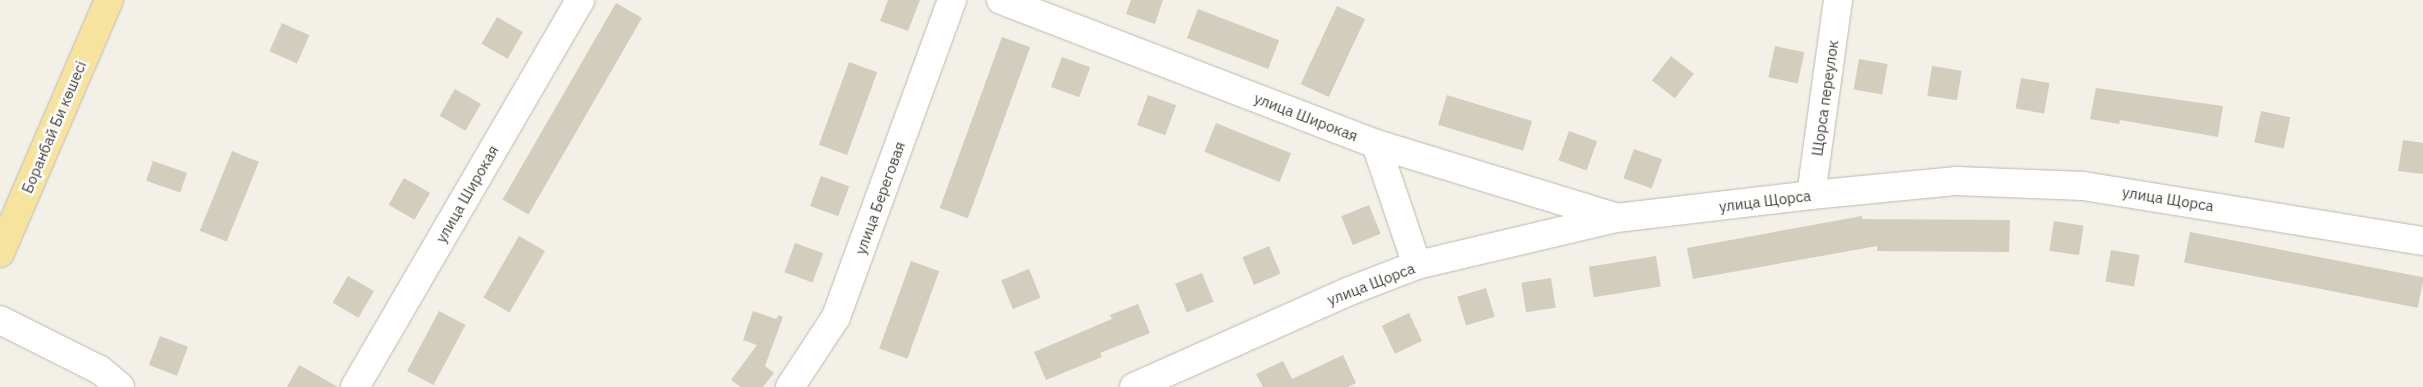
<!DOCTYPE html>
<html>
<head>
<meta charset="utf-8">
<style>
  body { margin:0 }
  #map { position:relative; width:2423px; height:387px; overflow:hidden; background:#f3f0e8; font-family:"IBM Plex Sans",sans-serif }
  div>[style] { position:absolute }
  .building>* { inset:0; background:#d3cdbe; transform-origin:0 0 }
  .roads { filter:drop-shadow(0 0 1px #bdb9ab) drop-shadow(0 0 1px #bdb9ab) }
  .minor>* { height:28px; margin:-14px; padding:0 14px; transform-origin:14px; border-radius:14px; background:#fff }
  .major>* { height:28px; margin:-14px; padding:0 14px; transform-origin:14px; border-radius:14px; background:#f6e49e }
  span { translate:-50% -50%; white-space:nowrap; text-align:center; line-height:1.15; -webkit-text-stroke:5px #fff; paint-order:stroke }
  .street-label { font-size:15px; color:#454137 }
</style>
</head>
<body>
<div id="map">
  <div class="building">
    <div style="clip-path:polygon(888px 0,920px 0,908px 31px,880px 21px)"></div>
    <div style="clip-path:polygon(1131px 0,1163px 0,1155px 24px,1126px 14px)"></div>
    <div style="left:616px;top:3px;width:30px;height:227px;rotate:30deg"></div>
    <div style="left:1337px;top:6px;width:31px;height:86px;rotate:25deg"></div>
    <div style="left:1198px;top:9px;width:87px;height:31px;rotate:21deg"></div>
    <div style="left:497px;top:17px;width:30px;height:31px;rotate:30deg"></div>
    <div style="left:282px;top:23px;width:30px;height:31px;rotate:24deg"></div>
    <div style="left:1002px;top:37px;width:30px;height:182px;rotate:20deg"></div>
    <div style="left:1775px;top:46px;width:30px;height:32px;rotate:12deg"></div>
    <div style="left:1671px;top:56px;width:29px;height:31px;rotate:38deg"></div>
    <div style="left:1062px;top:57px;width:30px;height:32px;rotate:20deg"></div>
    <div style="left:1859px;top:59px;width:29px;height:31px;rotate:10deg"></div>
    <div style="left:849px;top:62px;width:30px;height:88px;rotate:20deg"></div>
    <div style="left:1932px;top:66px;width:30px;height:30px;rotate:9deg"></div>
    <div style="left:2021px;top:78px;width:29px;height:31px;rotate:10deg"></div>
    <div style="clip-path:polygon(2096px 88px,2223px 106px,2218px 137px,2120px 120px,2119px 124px,2090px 119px)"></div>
    <div style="left:455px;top:89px;width:30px;height:31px;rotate:30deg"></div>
    <div style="left:1148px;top:95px;width:30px;height:32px;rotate:20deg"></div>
    <div style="left:1447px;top:95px;width:89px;height:31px;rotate:17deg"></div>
    <div style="left:2261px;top:111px;width:30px;height:32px;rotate:12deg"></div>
    <div style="left:1216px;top:123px;width:81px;height:31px;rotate:22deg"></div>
    <div style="left:1569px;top:131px;width:30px;height:31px;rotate:20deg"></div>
    <div style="clip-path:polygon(2403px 140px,2423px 143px,2423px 174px,2398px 171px)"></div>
    <div style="left:1634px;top:149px;width:30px;height:31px;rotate:20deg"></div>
    <div style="left:232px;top:151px;width:29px;height:86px;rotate:22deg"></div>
    <div style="left:153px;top:161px;width:36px;height:21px;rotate:19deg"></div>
    <div style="left:821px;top:176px;width:30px;height:32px;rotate:20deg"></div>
    <div style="left:404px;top:178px;width:30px;height:31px;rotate:30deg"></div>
    <div style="left:1369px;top:205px;width:31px;height:30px;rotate:68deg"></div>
    <div style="clip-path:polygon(1862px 216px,1862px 219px,2010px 220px,2009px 252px,1877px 251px,1877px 246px,1693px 279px,1687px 248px)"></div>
    <div style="left:2054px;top:221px;width:30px;height:30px;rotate:9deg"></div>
    <div style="left:2190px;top:232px;width:238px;height:31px;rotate:11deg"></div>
    <div style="left:519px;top:236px;width:30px;height:71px;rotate:30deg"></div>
    <div style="left:795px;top:243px;width:30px;height:31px;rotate:20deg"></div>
    <div style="left:1269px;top:246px;width:30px;height:29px;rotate:67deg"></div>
    <div style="left:2111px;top:250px;width:29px;height:32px;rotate:10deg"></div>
    <div style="left:1656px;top:256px;width:31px;height:68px;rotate:81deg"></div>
    <div style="left:911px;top:261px;width:30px;height:93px;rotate:20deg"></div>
    <div style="left:1029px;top:269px;width:31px;height:30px;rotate:68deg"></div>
    <div style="left:1202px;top:273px;width:31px;height:29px;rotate:68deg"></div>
    <div style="left:348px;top:276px;width:30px;height:31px;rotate:30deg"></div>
    <div style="left:1551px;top:278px;width:30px;height:30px;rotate:81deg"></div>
    <div style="left:1486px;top:288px;width:30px;height:30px;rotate:73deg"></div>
    <div style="clip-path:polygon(1138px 304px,1150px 333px,1100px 353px,1102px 357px,1046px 380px,1034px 352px,1112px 319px,1110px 315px)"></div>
    <div style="left:439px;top:311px;width:30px;height:68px;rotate:28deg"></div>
    <div style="clip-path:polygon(753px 311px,776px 319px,779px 315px,783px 317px,765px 366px,774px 373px,763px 387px,741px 387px,731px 380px,757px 345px,743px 340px)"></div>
    <div style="left:1409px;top:313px;width:31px;height:30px;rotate:65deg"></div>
    <div style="left:160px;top:336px;width:30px;height:31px;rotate:21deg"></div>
    <div style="clip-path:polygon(1343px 355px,1356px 383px,1348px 387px,1263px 387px,1256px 374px,1283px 361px,1292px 379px)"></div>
    <div style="clip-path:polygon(299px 365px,338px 387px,287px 387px)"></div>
  </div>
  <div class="roads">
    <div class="minor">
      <div style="left:1001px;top:0;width:402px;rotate:21deg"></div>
      <div style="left:1376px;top:144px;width:250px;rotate:17deg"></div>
      <div style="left:1376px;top:144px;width:128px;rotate:71.3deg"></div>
      <div style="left:1811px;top:195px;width:197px;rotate:-82.1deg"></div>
      <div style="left:0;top:320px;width:112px;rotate:26.6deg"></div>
      <div style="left:100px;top:370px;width:26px;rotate:40deg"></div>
      <div style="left:355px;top:387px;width:448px;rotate:-59.8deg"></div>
      <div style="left:790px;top:387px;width:84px;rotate:-56.7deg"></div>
      <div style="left:836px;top:317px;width:338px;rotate:-69.9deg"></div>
      <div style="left:1134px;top:387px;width:233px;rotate:-24deg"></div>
      <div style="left:1347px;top:292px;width:75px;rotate:-21.1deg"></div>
      <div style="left:1417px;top:265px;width:204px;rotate:-13.3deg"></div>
      <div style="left:1616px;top:218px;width:196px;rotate:-6.7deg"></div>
      <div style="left:1811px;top:195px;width:147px;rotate:-5.5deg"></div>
      <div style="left:1957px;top:181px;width:126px;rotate:2.3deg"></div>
      <div style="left:2083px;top:186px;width:344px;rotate:9.2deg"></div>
    </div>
    <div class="major">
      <div style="left:0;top:253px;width:275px;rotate:-66.7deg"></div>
    </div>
  </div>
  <div class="street-label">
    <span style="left:1825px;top:98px;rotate:-82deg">Щорса переулок</span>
    <span style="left:1306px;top:117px;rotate:21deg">улица Широкая</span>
    <span style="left:54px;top:127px;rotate:-67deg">Боранбай Би көшесі</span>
    <span style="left:467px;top:194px;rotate:-60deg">улица Широкая</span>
    <span style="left:880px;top:198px;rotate:-70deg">улица Береговая</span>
    <span style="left:2168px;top:199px;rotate:9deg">улица Щорса</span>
    <span style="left:1765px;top:201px;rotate:-7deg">улица Щорса</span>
    <span style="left:1371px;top:284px;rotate:-21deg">улица Щорса</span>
  </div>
</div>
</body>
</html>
